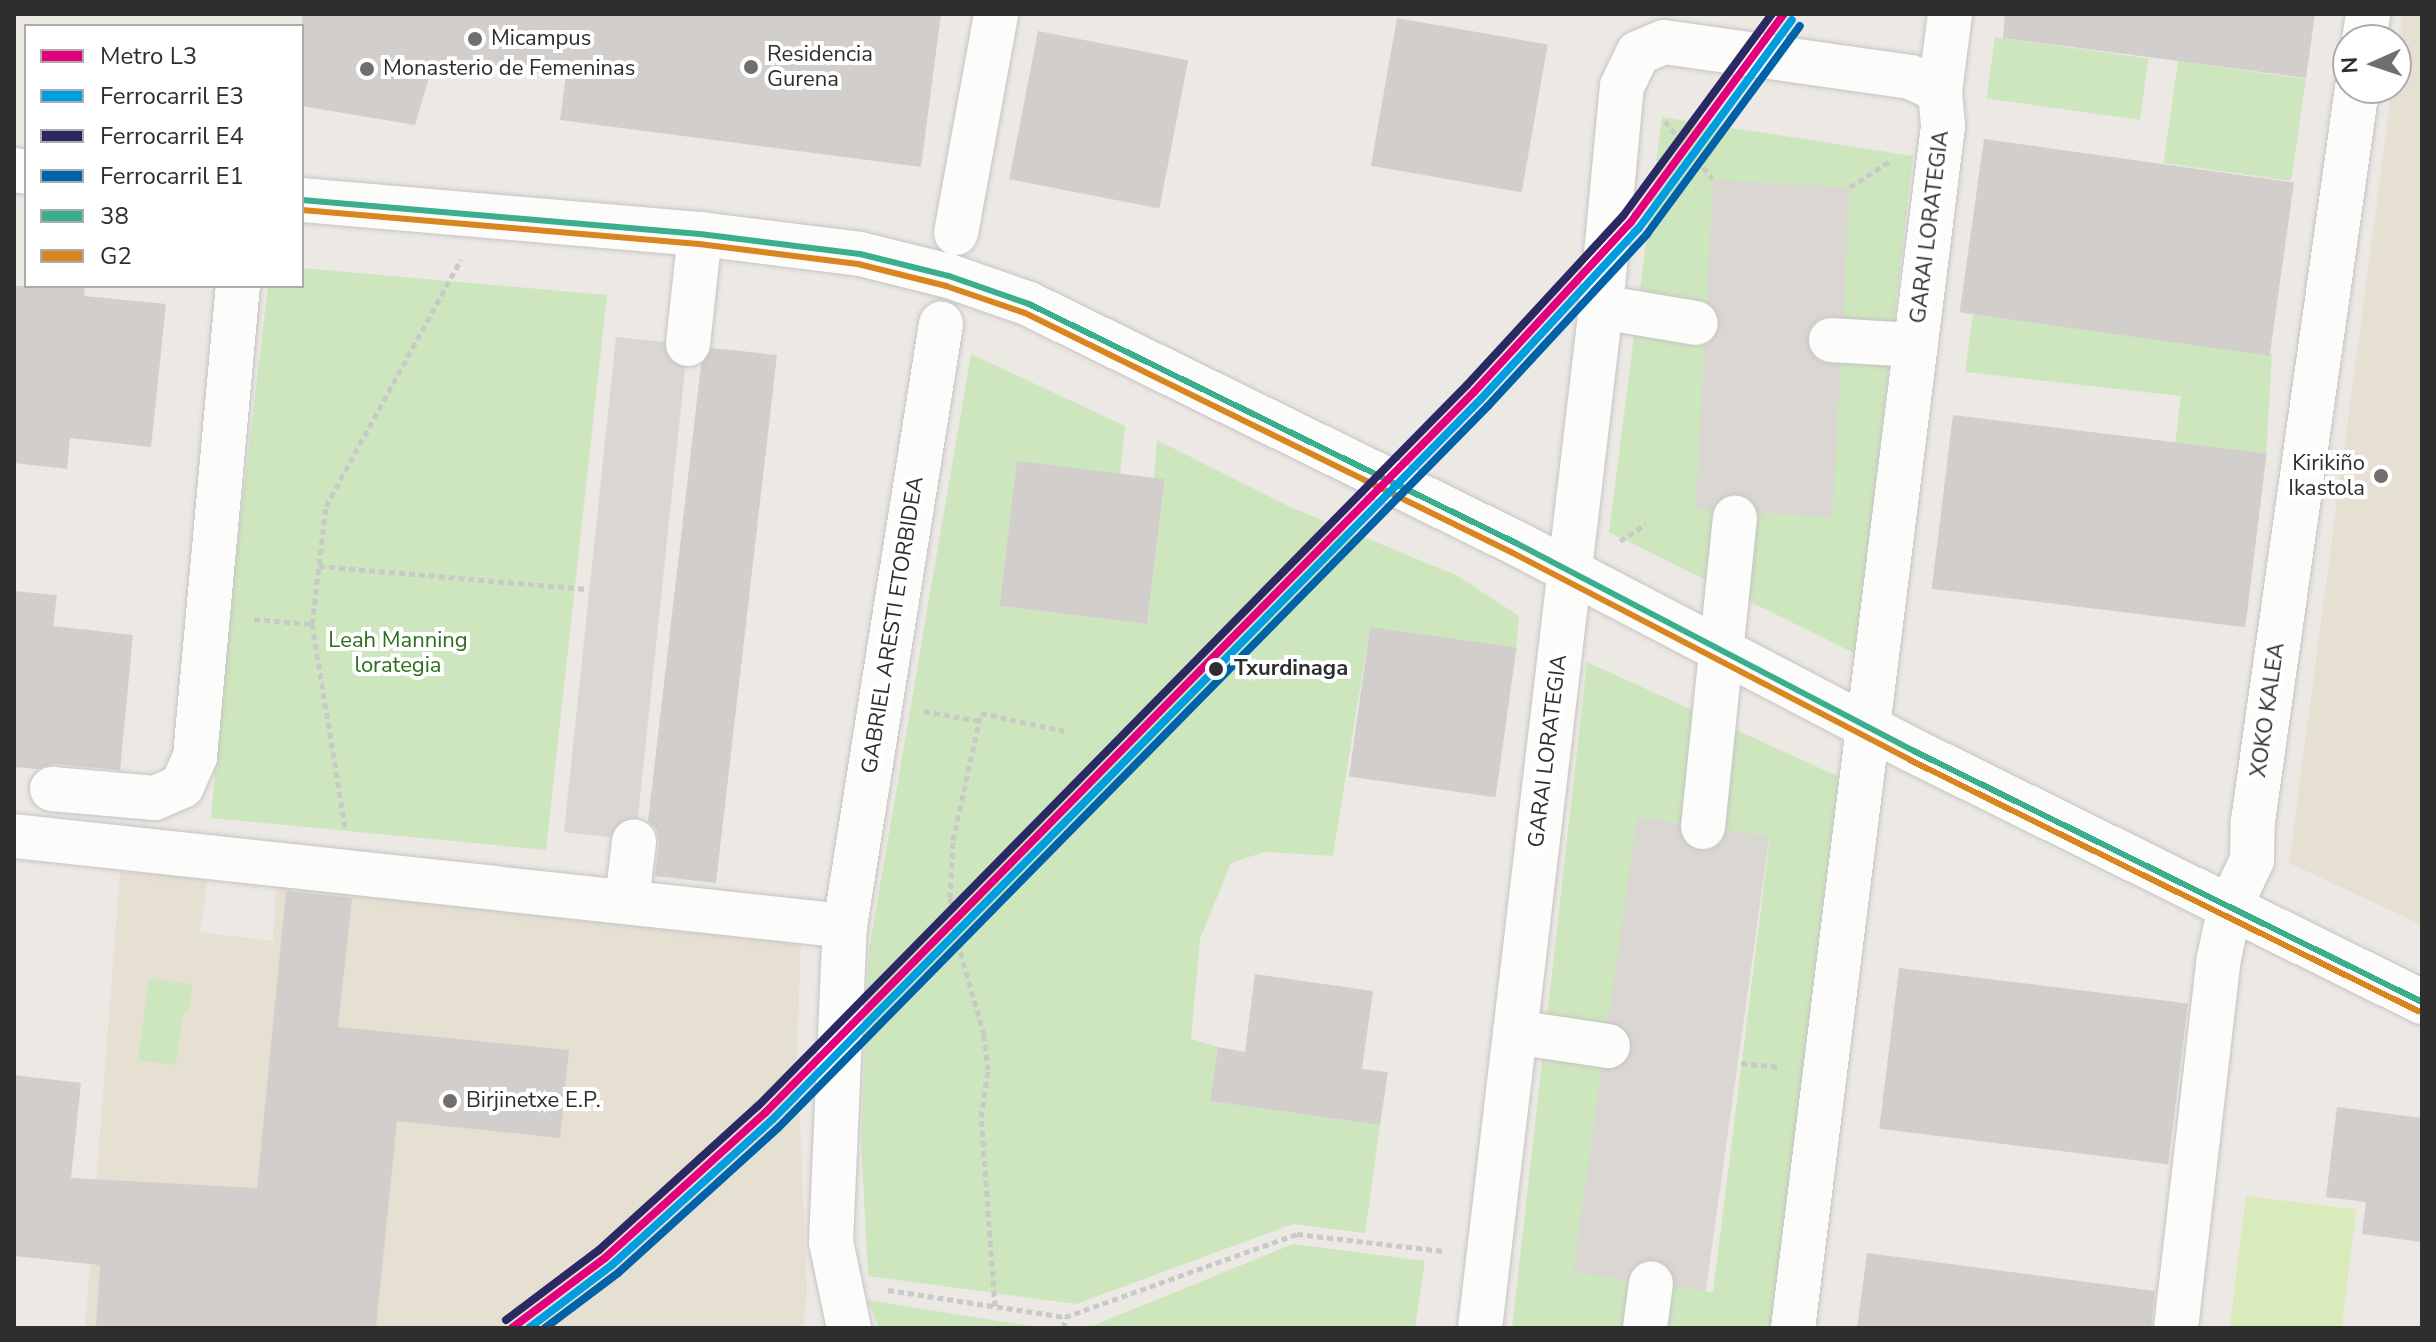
<!DOCTYPE html>
<html>
<head>
<meta charset="utf-8">
<style>
  body { margin:0 }
  #map { position:relative; width:2436px; height:1342px; overflow:hidden; background:#ece8e4; font-family:"Nunito Sans",sans-serif }
  div>[style] { position:absolute }
  .education>* { inset:0; background:#e6e0d3 }
  .green>* { inset:0; background:#cee6be; transform-origin:0 0 }
  .pitch>* { inset:0; background:#d9eabb; transform-origin:0 0 }
  .plaza>* { inset:0; background:#dad6d2; transform-origin:0 0 }
  .building>* { inset:0; background:#d1cecb; transform-origin:0 0 }
  .path>* { height:5px; margin-top:-2.5px; transform-origin:0; background:repeating-linear-gradient(90deg,#c9c9c8 0 6px,transparent 0 10px) }
  .roads { filter:drop-shadow(0 0 2px #c5c4c5) drop-shadow(0 0 2px #c5c4c5) }
  .street>* { height:44px; margin:-22px; padding:0 22px; transform-origin:22px; border-radius:22px; background:#fcfcfb }
  .bus-1>* { height:6px; margin:-3px; padding:0 3px; transform-origin:3px; border-radius:3px; background:#3bae8e }
  .bus-2>* { height:6px; margin:-3px; padding:0 3px; transform-origin:3px; border-radius:3px; background:#d98520 }
  .rail-1>* { height:8px; margin:-4px; padding:0 4px; transform-origin:4px; border-radius:4px; background:#009de0 }
  .rail-2>* { height:8px; margin:-4px; padding:0 4px; transform-origin:4px; border-radius:4px; background:#2b2963 }
  .rail-3>* { height:8px; margin:-4px; padding:0 4px; transform-origin:4px; border-radius:4px; background:#0063a9 }
  .metro-1>* { height:8px; margin:-4px; padding:0 4px; transform-origin:4px; border-radius:4px; background:#e3007d }
  .dots>* { width:22px; height:22px; translate:-50% -50%; box-sizing:border-box; border:4px solid #fff; border-radius:50% }
  span { translate:-50% -50%; white-space:nowrap; text-align:center; line-height:1.15; -webkit-text-stroke:8px #fff; paint-order:stroke }
  .poi-label { font-size:22px; color:#2e2e2e }
  .left { translate:0 -50%; text-align:left }
  .right { translate:-100% -50%; text-align:right }
  .street-label { font-size:22px; color:#2e2e2e }
  .park-label { font-size:22px; color:#2c6e1b }
  .stop-label { font-size:22px; color:#2e2e2e; font-weight:700 }
  .frame { position:absolute; inset:0; border:16px solid #2e2e2e; pointer-events:none }
  .legend { position:absolute; left:24px; top:24px; width:280px; height:264px; box-sizing:border-box; background:#fff; border:2px solid #ababab; margin:0; padding:10px 14px; list-style:none; font-size:24px; color:#2e2e2e }
  .legend li { display:flex; align-items:center; gap:16px; height:40px }
  .legend b { width:40px; border:2px solid #ababab }
  .north { position:absolute; left:2332px; top:24px; width:80px; height:80px; box-sizing:border-box; background:#fff; border:2px solid #ababab; border-radius:50%; rotate:267deg; font-size:22px; font-weight:700; line-height:32px; text-align:center; color:#2e2e2e }
  .north::after { content:''; display:block; margin:auto; width:28px; height:36px; background:#706f6e; clip-path:polygon(50% 0,100% 100%,50% 72%,0 100%) }
</style>
</head>
<body>
<div id="map">
  <div class="education">
    <div style="clip-path:polygon(2402px 14px,2422px 14px,2422px 925px,2289px 863px,2392px 88px,2396px 88px)"></div>
    <div style="clip-path:polygon(120px 872px,208px 877px,200px 932px,273px 941px,276px 884px,801px 939px,797px 1049px,807px 1293px,803px 1328px,85px 1328px)"></div>
  </div>
  <div class="green">
    <div style="left:1995px;top:37px;width:155px;height:62px;rotate:8deg"></div>
    <div style="left:2178px;top:61px;width:129px;height:103px;rotate:8deg"></div>
    <div style="clip-path:polygon(1662px 117px,1913px 156px,1856px 654px,1609px 532px)"></div>
    <div style="clip-path:polygon(302px 268px,607px 295px,546px 850px,211px 818px,226px 640px,268px 286px,302px 286px)"></div>
    <div style="clip-path:polygon(1973px 314px,2272px 354px,2266px 456px,2175px 444px,2181px 396px,1965px 372px)"></div>
    <div style="clip-path:polygon(971px 354px,1125px 426px,1120px 474px,1017px 462px,999px 606px,1147px 624px,1165px 481px,1154px 478px,1157px 440px,1288px 506px,1456px 575px,1519px 616px,1516px 648px,1370px 627px,1333px 856px,1264px 852px,1231px 863px,1200px 939px,1191px 1039px,1218px 1047px,1210px 1101px,1380px 1125px,1365px 1233px,1293px 1224px,1076px 1304px,868px 1276px,861px 1140px,869px 950px)"></div>
    <div style="clip-path:polygon(evenodd,1587px 662px,1848px 781px,1773px 1328px,1512px 1328px,1587px 662px,1638px 817px,1770px 837px,1713px 1292px,1580px 1273px,1638px 817px)"></div>
    <div style="clip-path:polygon(149px 978px,192px 984px,189px 1013px,183px 1012px,176px 1065px,138px 1060px)"></div>
    <div style="clip-path:polygon(1293px 1244px,1425px 1261px,1415px 1328px,1073px 1328px,1097px 1324px)"></div>
    <div style="clip-path:polygon(868px 1300px,1042px 1328px,879px 1328px)"></div>
  </div>
  <div class="pitch">
    <div style="left:2246px;top:1196px;width:111px;height:133px;rotate:7deg"></div>
  </div>
  <div class="plaza">
    <div style="left:1713px;top:180px;width:137px;height:330px;rotate:3deg"></div>
    <div style="left:616px;top:337px;width:72px;height:498px;rotate:6deg"></div>
    <div style="left:1637px;top:817px;width:134px;height:460px;rotate:8deg"></div>
  </div>
  <div class="building">
    <div style="clip-path:polygon(302px 14px,941px 14px,921px 167px,560px 120px,566px 76px,433px 64px,415px 125px,302px 106px)"></div>
    <div style="clip-path:polygon(2005px 14px,2315px 14px,2306px 78px,2003px 38px)"></div>
    <div style="left:1397px;top:18px;width:153px;height:150px;rotate:10deg"></div>
    <div style="left:1038px;top:31px;width:153px;height:151px;rotate:11deg"></div>
    <div style="left:1984px;top:139px;width:313px;height:175px;rotate:8deg"></div>
    <div style="clip-path:polygon(14px 286px,85px 286px,84px 296px,166px 304px,151px 447px,70px 438px,67px 469px,14px 463px)"></div>
    <div style="clip-path:polygon(712px 348px,777px 355px,716px 883px,655px 876px,659px 843px,657px 830px,648px 821px,701px 365px)"></div>
    <div style="left:1953px;top:415px;width:316px;height:175px;rotate:7deg"></div>
    <div style="left:1017px;top:461px;width:149px;height:146px;rotate:7deg"></div>
    <div style="clip-path:polygon(14px 591px,57px 595px,53px 626px,133px 635px,120px 770px,54px 764px,38px 769px,14px 767px)"></div>
    <div style="left:1370px;top:627px;width:148px;height:151px;rotate:8deg"></div>
    <div style="clip-path:polygon(286px 891px,352px 898px,338px 1027px,569px 1050px,560px 1138px,397px 1121px,376px 1328px,96px 1328px,100px 1265px,14px 1256px,14px 1075px,81px 1083px,71px 1178px,257px 1188px)"></div>
    <div style="left:1899px;top:968px;width:291px;height:162px;rotate:7deg"></div>
    <div style="clip-path:polygon(1255px 974px,1373px 991px,1362px 1069px,1388px 1072px,1380px 1125px,1210px 1101px,1218px 1047px,1245px 1052px)"></div>
    <div style="clip-path:polygon(2337px 1107px,2422px 1118px,2422px 1242px,2362px 1234px,2366px 1202px,2326px 1197px)"></div>
    <div style="clip-path:polygon(1867px 1253px,2155px 1291px,2151px 1328px,1857px 1328px)"></div>
  </div>
  <div class="path">
    <div style="left:1665px;top:121px;width:75px;rotate:50.4deg"></div>
    <div style="left:1850px;top:187px;width:48px;rotate:-33deg"></div>
    <div style="left:1620px;top:541px;width:31px;rotate:-33deg"></div>
    <div style="left:319px;top:566px;width:270px;rotate:4.9deg"></div>
    <div style="left:254px;top:619px;width:58px;rotate:4.9deg"></div>
    <div style="left:924px;top:711px;width:56px;rotate:10.3deg"></div>
    <div style="left:345px;top:827px;width:206px;rotate:-99.2deg"></div>
    <div style="left:312px;top:624px;width:119px;rotate:-83.2deg"></div>
    <div style="left:326px;top:506px;width:281px;rotate:-61.3deg"></div>
    <div style="left:1741px;top:1063px;width:39px;rotate:6deg"></div>
    <div style="left:888px;top:1290px;width:179px;rotate:8.7deg"></div>
    <div style="left:1065px;top:1317px;width:246px;rotate:-19.7deg"></div>
    <div style="left:1297px;top:1234px;width:148px;rotate:6.6deg"></div>
    <div style="left:995px;top:1306px;width:190px;rotate:-94.2deg"></div>
    <div style="left:981px;top:1117px;width:48px;rotate:-81.5deg"></div>
    <div style="left:988px;top:1070px;width:35px;rotate:-97deg"></div>
    <div style="left:984px;top:1035px;width:106px;rotate:-105.9deg"></div>
    <div style="left:955px;top:933px;width:35px;rotate:-98deg"></div>
    <div style="left:950px;top:898px;width:58px;rotate:-87deg"></div>
    <div style="left:953px;top:840px;width:130px;rotate:-77.6deg"></div>
    <div style="left:981px;top:713px;width:85px;rotate:12.2deg"></div>
    <div style="left:1064px;top:1328px;width:11px;rotate:-85deg"></div>
  </div>
  <div class="roads">
    <div class="street">
      <div style="left:2364px;top:40px;width:26px;rotate:-81deg"></div>
      <div style="left:1940px;top:91px;width:78px;rotate:-82.6deg"></div>
      <div style="left:14px;top:170px;width:12px;rotate:9deg"></div>
      <div style="left:302px;top:200px;width:399px;rotate:4.9deg"></div>
      <div style="left:700px;top:234px;width:161px;rotate:7.1deg"></div>
      <div style="left:860px;top:254px;width:92px;rotate:13.9deg"></div>
      <div style="left:949px;top:276px;width:85px;rotate:19.3deg"></div>
      <div style="left:1029px;top:304px;width:542px;rotate:26.14deg"></div>
      <div style="left:1516px;top:543px;width:449px;rotate:27.6deg"></div>
      <div style="left:1914px;top:751px;width:567px;rotate:26.29deg"></div>
      <div style="left:956px;top:233px;width:223px;rotate:-79.6deg"></div>
      <div style="left:1601px;top:307px;width:96px;rotate:9.6deg"></div>
      <div style="left:1831px;top:340px;width:85px;rotate:3.4deg"></div>
      <div style="left:688px;top:344px;width:111px;rotate:-83.8deg"></div>
      <div style="left:52px;top:789px;width:103px;rotate:5deg"></div>
      <div style="left:155px;top:798px;width:30px;rotate:-24deg"></div>
      <div style="left:182px;top:786px;width:32px;rotate:-66deg"></div>
      <div style="left:195px;top:757px;width:473px;rotate:-84.8deg"></div>
      <div style="left:1703px;top:827px;width:311px;rotate:-84.1deg"></div>
      <div style="left:14px;top:836px;width:836px;rotate:6.18deg"></div>
      <div style="left:627px;top:901px;width:60px;rotate:-83.3deg"></div>
      <div style="left:1515px;top:1032px;width:94px;rotate:8.6deg"></div>
      <div style="left:849px;top:1328px;width:88px;rotate:-101.8deg"></div>
      <div style="left:831px;top:1242px;width:316px;rotate:-87.5deg"></div>
      <div style="left:845px;top:926px;width:610px;rotate:-80.94deg"></div>
      <div style="left:1480px;top:1328px;width:1028px;rotate:-83.24deg"></div>
      <div style="left:1601px;top:307px;width:222px;rotate:-84.6deg"></div>
      <div style="left:1622px;top:86px;width:37px;rotate:-64deg"></div>
      <div style="left:1638px;top:53px;width:28px;rotate:-23deg"></div>
      <div style="left:1664px;top:42px;width:249px;rotate:8.1deg"></div>
      <div style="left:1911px;top:77px;width:32px;rotate:26deg"></div>
      <div style="left:1940px;top:91px;width:35px;rotate:85deg"></div>
      <div style="left:1943px;top:126px;width:1211px;rotate:97.11deg"></div>
      <div style="left:1645px;top:1328px;width:45px;rotate:-82.4deg"></div>
      <div style="left:2176px;top:1328px;width:372px;rotate:-83.4deg"></div>
      <div style="left:2219px;top:958px;width:52px;rotate:-77.8deg"></div>
      <div style="left:2230px;top:907px;width:52px;rotate:-64.9deg"></div>
      <div style="left:2252px;top:860px;width:39px;rotate:-89deg"></div>
      <div style="left:2253px;top:821px;width:740px;rotate:-81.92deg"></div>
    </div>
  </div>
  <div class="bus-1">
    <div style="left:302px;top:200px;width:399px;rotate:4.9deg"></div>
    <div style="left:700px;top:234px;width:161px;rotate:7.1deg"></div>
    <div style="left:860px;top:254px;width:92px;rotate:13.9deg"></div>
    <div style="left:949px;top:276px;width:85px;rotate:19.3deg"></div>
    <div style="left:1029px;top:304px;width:542px;rotate:26.14deg"></div>
    <div style="left:1516px;top:543px;width:449px;rotate:27.6deg"></div>
    <div style="left:1914px;top:751px;width:567px;rotate:26.29deg"></div>
  </div>
  <div class="bus-2">
    <div style="left:302px;top:210px;width:398px;rotate:4.9deg"></div>
    <div style="left:699px;top:244px;width:160px;rotate:7.2deg"></div>
    <div style="left:858px;top:264px;width:91px;rotate:14deg"></div>
    <div style="left:946px;top:286px;width:83px;rotate:18.9deg"></div>
    <div style="left:1025px;top:313px;width:542px;rotate:26.19deg"></div>
    <div style="left:1511px;top:552px;width:450px;rotate:27.5deg"></div>
    <div style="left:1910px;top:760px;width:567px;rotate:26.29deg"></div>
  </div>
  <div class="rail-1">
    <div style="left:529px;top:1328px;width:104px;rotate:-37.2deg"></div>
    <div style="left:612px;top:1265px;width:216px;rotate:-42.2deg"></div>
    <div style="left:772px;top:1120px;width:1011px;rotate:-45.48deg"></div>
    <div style="left:1481px;top:399px;width:233px;rotate:-47.3deg"></div>
    <div style="left:1639px;top:228px;width:258px;rotate:-53.7deg"></div>
  </div>
  <div class="rail-2">
    <div style="left:506px;top:1320px;width:116px;rotate:-37deg"></div>
    <div style="left:599px;top:1250px;width:215px;rotate:-42.2deg"></div>
    <div style="left:758px;top:1106px;width:1011px;rotate:-45.48deg"></div>
    <div style="left:1467px;top:385px;width:230px;rotate:-47.3deg"></div>
    <div style="left:1623px;top:216px;width:251px;rotate:-53.6deg"></div>
  </div>
  <div class="rail-3">
    <div style="left:545px;top:1328px;width:91px;rotate:-37deg"></div>
    <div style="left:618px;top:1273px;width:217px;rotate:-42.2deg"></div>
    <div style="left:779px;top:1127px;width:1011px;rotate:-45.48deg"></div>
    <div style="left:1488px;top:406px;width:234px;rotate:-47.2deg"></div>
    <div style="left:1647px;top:234px;width:258px;rotate:-53.7deg"></div>
  </div>
  <div class="metro-1">
    <div style="left:512px;top:1328px;width:116px;rotate:-37deg"></div>
    <div style="left:605px;top:1258px;width:216px;rotate:-42.2deg"></div>
    <div style="left:765px;top:1113px;width:1011px;rotate:-45.48deg"></div>
    <div style="left:1474px;top:392px;width:231px;rotate:-47.3deg"></div>
    <div style="left:1631px;top:222px;width:258px;rotate:-53.7deg"></div>
  </div>
  <div class="dots">
    <div style="left:475px;top:39px;background:#706f6e"></div>
    <div style="left:751px;top:67px;background:#706f6e"></div>
    <div style="left:367px;top:69px;background:#706f6e"></div>
    <div style="left:2381px;top:476px;background:#706f6e"></div>
    <div style="left:1216px;top:669px;background:#2e2e2e"></div>
    <div style="left:450px;top:1101px;background:#706f6e"></div>
  </div>
  <div class="poi-label">
    <span class="left" style="left:491px;top:39px">Micampus</span>
    <span class="left" style="left:767px;top:67px">Residencia<br>Gurena</span>
    <span class="left" style="left:383px;top:69px">Monasterio de Femeninas</span>
    <span class="right" style="left:2365px;top:476px">Kirikiño<br>Ikastola</span>
    <span class="left" style="left:466px;top:1101px">Birjinetxe E.P.</span>
  </div>
  <div class="street-label">
    <span style="left:1930px;top:227px;rotate:-83deg">GARAI LORATEGIA</span>
    <span style="left:893px;top:625px;rotate:-81deg">GABRIEL ARESTI ETORBIDEA</span>
    <span style="left:2268px;top:710px;rotate:-82deg">XOKO KALEA</span>
    <span style="left:1548px;top:751px;rotate:-83deg">GARAI LORATEGIA</span>
  </div>
  <div class="park-label">
    <span style="left:398px;top:653px">Leah Manning<br>lorategia</span>
  </div>
  <div class="stop-label">
    <span class="left" style="left:1234px;top:669px">Txurdinaga</span>
  </div>
  <div class="frame"></div>
  <ul class="legend">
  <li><b style="height:10px;background:#e3007d"></b>Metro L3</li>
  <li><b style="height:10px;background:#009de0"></b>Ferrocarril E3</li>
  <li><b style="height:10px;background:#2b2963"></b>Ferrocarril E4</li>
  <li><b style="height:10px;background:#0063a9"></b>Ferrocarril E1</li>
  <li><b style="height:10px;background:#3bae8e"></b>38</li>
  <li><b style="height:10px;background:#d98520"></b>G2</li>
  </ul>
  <div class="north">N</div>
</div>
</body>
</html>
